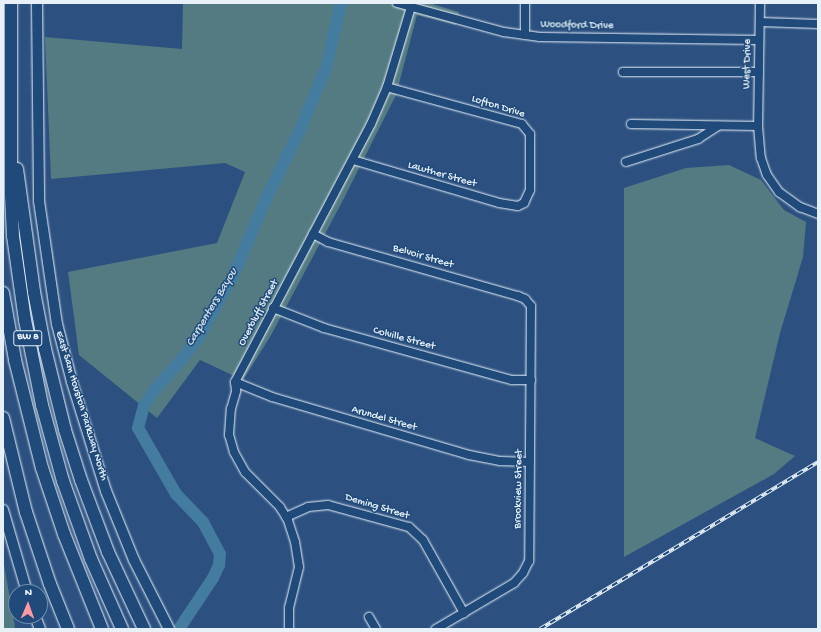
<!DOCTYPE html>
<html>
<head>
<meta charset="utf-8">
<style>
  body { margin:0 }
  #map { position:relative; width:821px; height:632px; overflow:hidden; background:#2c5180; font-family:"Gochi Hand",sans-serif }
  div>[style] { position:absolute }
  .green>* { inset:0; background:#547b82 }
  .river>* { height:12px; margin:-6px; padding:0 6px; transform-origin:6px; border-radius:6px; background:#447c9f }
  .roads { filter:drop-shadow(0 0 1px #e8f1f8) drop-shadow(0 0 1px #e8f1f8) }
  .minor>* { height:8px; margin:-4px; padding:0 4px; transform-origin:4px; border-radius:4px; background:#1f4a7a }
  .major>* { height:10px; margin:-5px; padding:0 5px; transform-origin:5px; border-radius:5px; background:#1f4a7a }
  .highway>* { height:12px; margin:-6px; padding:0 6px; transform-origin:6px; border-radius:6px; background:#1f4a7a }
  .rail>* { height:3.5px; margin-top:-1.75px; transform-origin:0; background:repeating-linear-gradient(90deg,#1f4a7a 0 6px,#e8f1f8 0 12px); box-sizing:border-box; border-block:1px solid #e8f1f8 }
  span { translate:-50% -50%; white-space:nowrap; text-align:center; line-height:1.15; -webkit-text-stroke:3px #1f4a7a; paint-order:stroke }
  .shield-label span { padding:1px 3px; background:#1f4a7a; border:1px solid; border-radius:3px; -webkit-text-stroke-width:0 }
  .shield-label { font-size:10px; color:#e8f1f8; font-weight:700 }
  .street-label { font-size:11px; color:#e8f1f8 }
  .water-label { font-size:12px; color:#cfdfeb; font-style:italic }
  .frame { position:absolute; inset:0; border:4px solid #e8f1f8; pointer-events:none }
  .north { position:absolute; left:8px; top:584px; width:40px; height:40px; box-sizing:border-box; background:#1f4a7a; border:1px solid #6f8dac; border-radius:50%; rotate:2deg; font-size:11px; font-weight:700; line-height:16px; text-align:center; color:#e8f1f8 }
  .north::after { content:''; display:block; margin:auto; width:14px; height:18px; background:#ff9aa2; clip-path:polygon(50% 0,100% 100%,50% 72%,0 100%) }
</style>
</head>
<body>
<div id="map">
  <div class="green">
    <div style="clip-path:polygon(183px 3px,429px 3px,459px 12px,456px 25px,417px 15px,396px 95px,341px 204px,270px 337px,243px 380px,200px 360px,157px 418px,79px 355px,68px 272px,217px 243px,245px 172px,225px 163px,51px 179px,45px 37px,182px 49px)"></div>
    <div style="clip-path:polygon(729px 165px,761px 180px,784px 210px,806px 222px,803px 257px,780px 333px,755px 438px,795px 456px,774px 474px,624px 557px,624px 188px,686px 168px)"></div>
    <div style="clip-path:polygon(3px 559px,15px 627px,12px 629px,3px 629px)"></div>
  </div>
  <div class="river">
    <div style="left:179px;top:629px;width:61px;rotate:-56.3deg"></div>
    <div style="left:213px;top:578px;width:14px;rotate:-65deg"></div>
    <div style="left:219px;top:565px;width:11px;rotate:-85deg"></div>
    <div style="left:220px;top:554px;width:36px;rotate:-118deg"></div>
    <div style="left:203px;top:522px;width:39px;rotate:-134deg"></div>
    <div style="left:176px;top:494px;width:76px;rotate:-119.9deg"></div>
    <div style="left:138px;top:428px;width:23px;rotate:-75deg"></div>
    <div style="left:144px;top:406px;width:22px;rotate:-56deg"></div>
    <div style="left:156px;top:388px;width:39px;rotate:-48deg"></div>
    <div style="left:182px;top:359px;width:30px;rotate:-53deg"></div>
    <div style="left:200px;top:335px;width:68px;rotate:-60.8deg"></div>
    <div style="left:233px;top:276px;width:82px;rotate:-66.9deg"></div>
    <div style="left:265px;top:201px;width:77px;rotate:-63.8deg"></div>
    <div style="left:299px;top:132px;width:69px;rotate:-67.1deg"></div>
    <div style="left:326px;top:68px;width:67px;rotate:-77deg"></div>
  </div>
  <div class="roads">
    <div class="minor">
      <div style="left:397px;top:3px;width:111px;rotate:15.2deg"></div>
      <div style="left:504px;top:32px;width:36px;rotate:8deg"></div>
      <div style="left:540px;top:37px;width:219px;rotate:0.8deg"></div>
      <div style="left:760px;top:3px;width:123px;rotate:90.9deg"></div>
      <div style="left:758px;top:126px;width:32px;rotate:85deg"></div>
      <div style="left:761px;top:158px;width:18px;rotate:71deg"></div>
      <div style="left:767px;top:175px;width:21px;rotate:55deg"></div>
      <div style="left:779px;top:192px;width:26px;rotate:36deg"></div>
      <div style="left:800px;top:207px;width:19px;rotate:21deg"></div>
      <div style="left:760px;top:22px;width:58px;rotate:2deg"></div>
      <div style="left:525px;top:35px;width:32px;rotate:-90deg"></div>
      <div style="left:623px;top:72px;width:136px"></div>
      <div style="left:631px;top:124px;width:127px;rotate:0.9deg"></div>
      <div style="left:353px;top:160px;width:152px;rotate:16.4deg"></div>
      <div style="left:499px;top:203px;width:19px;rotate:9deg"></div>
      <div style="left:518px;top:206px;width:7px;rotate:-27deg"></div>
      <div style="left:524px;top:203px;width:14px;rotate:-65deg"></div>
      <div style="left:530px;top:190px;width:56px;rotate:-90deg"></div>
      <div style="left:530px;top:134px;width:13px;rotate:-129deg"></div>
      <div style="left:522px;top:124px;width:140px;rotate:-164.7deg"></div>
      <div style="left:626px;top:162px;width:76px;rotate:-17.7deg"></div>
      <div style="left:698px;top:139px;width:24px;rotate:-33deg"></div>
      <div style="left:313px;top:234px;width:17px;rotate:28deg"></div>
      <div style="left:328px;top:242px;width:198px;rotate:15.9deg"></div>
      <div style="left:518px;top:296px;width:8px;rotate:23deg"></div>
      <div style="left:525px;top:299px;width:9px;rotate:49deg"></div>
      <div style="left:531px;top:306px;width:255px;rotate:90.4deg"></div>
      <div style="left:529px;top:561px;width:13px;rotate:117deg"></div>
      <div style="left:523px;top:573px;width:13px;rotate:132deg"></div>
      <div style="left:514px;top:583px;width:91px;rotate:149.5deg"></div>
      <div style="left:273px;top:308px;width:55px;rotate:21.4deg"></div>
      <div style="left:324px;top:328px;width:195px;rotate:15.5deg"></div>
      <div style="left:512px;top:380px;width:19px"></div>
      <div style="left:235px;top:382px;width:40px;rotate:22deg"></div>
      <div style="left:272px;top:397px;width:205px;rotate:16.4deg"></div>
      <div style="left:469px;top:455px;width:32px;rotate:11deg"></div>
      <div style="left:500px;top:461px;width:30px;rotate:2deg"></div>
      <div style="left:286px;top:517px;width:24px;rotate:-24deg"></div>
      <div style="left:308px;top:507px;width:20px;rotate:-6deg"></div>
      <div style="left:328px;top:505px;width:84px;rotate:15.2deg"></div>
      <div style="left:409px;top:527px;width:19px;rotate:43deg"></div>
      <div style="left:423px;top:540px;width:84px;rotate:60.7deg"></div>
      <div style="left:369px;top:617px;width:14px;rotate:60deg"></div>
      <div style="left:289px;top:629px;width:21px;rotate:-90deg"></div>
      <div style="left:289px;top:608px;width:42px;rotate:-76.3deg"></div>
      <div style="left:299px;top:567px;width:25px;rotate:-99deg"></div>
      <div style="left:295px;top:542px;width:23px;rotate:-108deg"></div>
      <div style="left:288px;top:520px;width:15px;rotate:-122deg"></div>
      <div style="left:280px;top:507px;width:49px;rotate:-135deg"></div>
      <div style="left:245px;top:472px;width:23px;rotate:-119deg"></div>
      <div style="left:234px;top:452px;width:18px;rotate:-106deg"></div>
      <div style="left:229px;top:435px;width:26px;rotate:-86deg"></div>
      <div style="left:231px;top:409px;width:19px;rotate:-74deg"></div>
      <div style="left:236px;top:391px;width:9px;rotate:-96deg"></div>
      <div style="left:235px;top:382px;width:292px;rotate:-62.2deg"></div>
      <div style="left:371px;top:124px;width:40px;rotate:-66.6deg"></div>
      <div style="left:387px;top:87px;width:84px;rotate:-73.3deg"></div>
    </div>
    <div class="major">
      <div style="left:37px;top:3px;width:198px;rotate:89.4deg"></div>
      <div style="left:39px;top:201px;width:124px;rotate:81.7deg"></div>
      <div style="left:57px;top:324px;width:60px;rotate:75.5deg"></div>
      <div style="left:72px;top:382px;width:114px;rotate:72.7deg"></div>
      <div style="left:106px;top:491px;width:74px;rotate:67.9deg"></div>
      <div style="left:134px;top:560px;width:77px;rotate:63.1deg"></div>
      <div style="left:3px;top:510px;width:85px;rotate:73.7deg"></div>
      <div style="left:35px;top:616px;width:14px;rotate:69deg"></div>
    </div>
    <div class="highway">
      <div style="left:11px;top:3px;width:193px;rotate:90deg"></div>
      <div style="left:11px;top:196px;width:40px;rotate:87.1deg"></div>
      <div style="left:13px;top:236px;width:85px;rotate:81.9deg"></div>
      <div style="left:25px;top:320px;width:87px;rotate:78.7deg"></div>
      <div style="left:42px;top:405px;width:79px;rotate:74.6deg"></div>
      <div style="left:63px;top:481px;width:83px;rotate:70.3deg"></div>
      <div style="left:91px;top:559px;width:77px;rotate:66.1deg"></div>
      <div style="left:17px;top:169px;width:124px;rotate:82.1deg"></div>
      <div style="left:34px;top:292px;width:58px;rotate:79.1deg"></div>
      <div style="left:45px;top:349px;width:83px;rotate:76.1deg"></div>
      <div style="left:65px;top:430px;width:52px;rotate:72.3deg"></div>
      <div style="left:81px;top:480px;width:77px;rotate:69.4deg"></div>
      <div style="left:108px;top:552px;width:85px;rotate:64.9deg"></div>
      <div style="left:3px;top:293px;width:68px;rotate:79.8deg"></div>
      <div style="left:15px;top:360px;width:111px;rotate:76deg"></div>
      <div style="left:42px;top:468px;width:70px;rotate:71.6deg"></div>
      <div style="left:64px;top:534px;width:102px;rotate:68.2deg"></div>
      <div style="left:3px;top:418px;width:97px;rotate:76.3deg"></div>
      <div style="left:26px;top:512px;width:76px;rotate:71.6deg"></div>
      <div style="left:50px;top:584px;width:48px;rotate:68.2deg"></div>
    </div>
  </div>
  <div class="rail">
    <div style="left:540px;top:629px;width:324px;rotate:-31deg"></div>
  </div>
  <div class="shield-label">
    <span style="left:28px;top:338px">BW 8</span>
  </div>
  <div class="street-label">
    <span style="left:577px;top:26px;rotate:1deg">Woodford Drive</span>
    <span style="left:748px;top:64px;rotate:-89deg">West Drive</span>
    <span style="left:498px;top:107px;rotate:17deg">Lofton Drive</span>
    <span style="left:442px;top:175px;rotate:16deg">Lawther Street</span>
    <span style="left:423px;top:257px;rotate:16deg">Belvoir Street</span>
    <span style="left:259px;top:313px;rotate:-62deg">Overbluff Street</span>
    <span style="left:404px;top:339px;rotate:15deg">Colville Street</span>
    <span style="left:81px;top:406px;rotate:73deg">East Sam Houston Parkway North</span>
    <span style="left:384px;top:419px;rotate:16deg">Arundel Street</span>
    <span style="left:519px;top:489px;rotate:-89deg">Brookview Street</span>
    <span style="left:377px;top:507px;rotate:17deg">Deming Street</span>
  </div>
  <div class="water-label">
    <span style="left:213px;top:308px;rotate:-59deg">Carpenters Bayou</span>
  </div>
  <div class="frame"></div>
  <div class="north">N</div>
</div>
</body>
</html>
